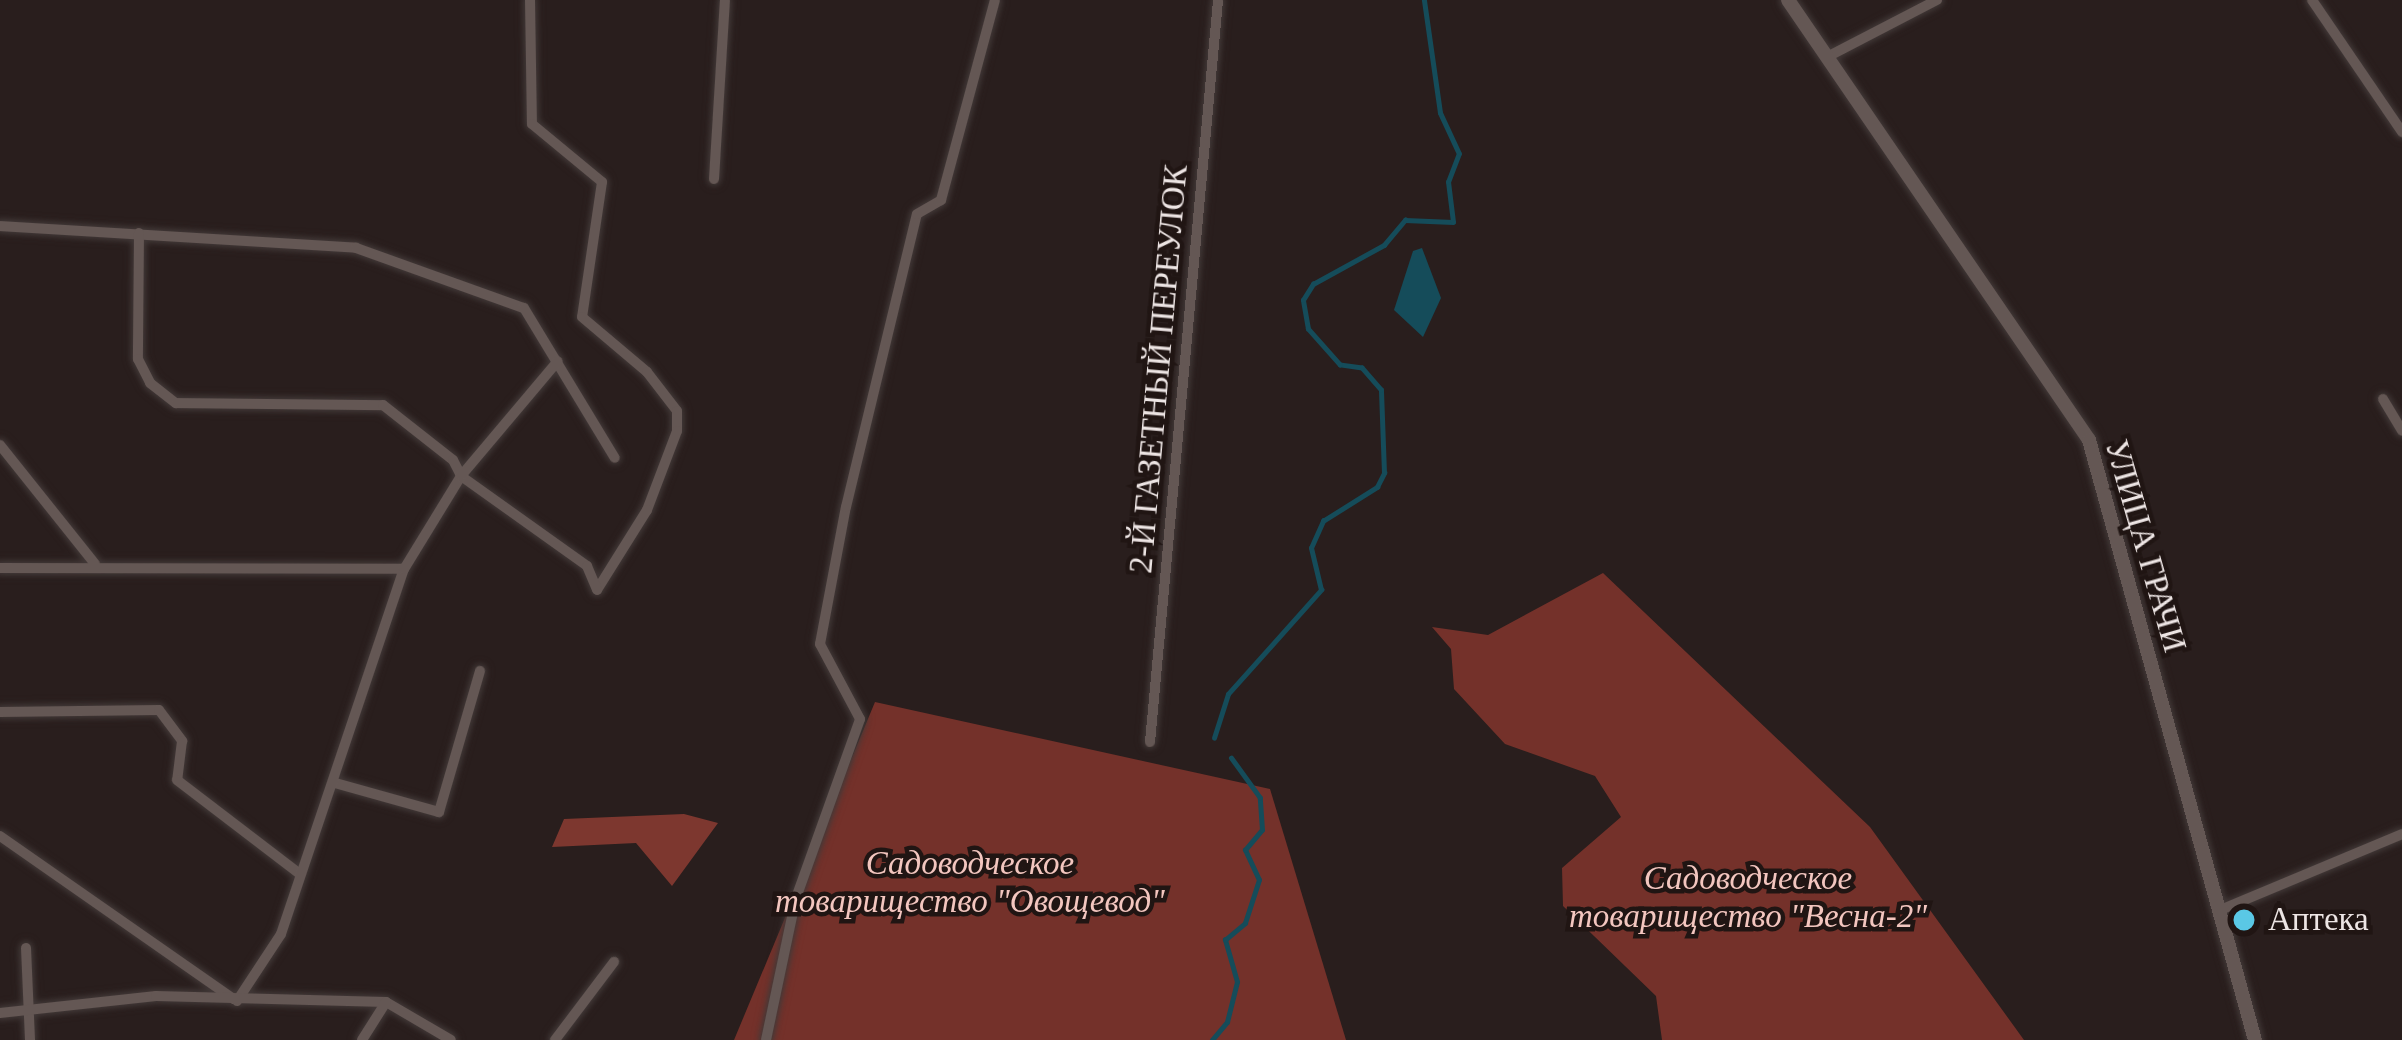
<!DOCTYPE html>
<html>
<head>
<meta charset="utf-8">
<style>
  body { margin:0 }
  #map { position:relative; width:2402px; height:1040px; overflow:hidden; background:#291e1d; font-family:Georgia,serif }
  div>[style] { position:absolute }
  .green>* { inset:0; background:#74312a }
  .forest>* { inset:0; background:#7d372f }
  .water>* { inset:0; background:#154c5a }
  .stream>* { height:4.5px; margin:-2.25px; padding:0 2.25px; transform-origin:2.25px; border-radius:2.25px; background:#154c5a }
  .roads { filter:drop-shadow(0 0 3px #423938) drop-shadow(0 0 3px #423938) }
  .minor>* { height:10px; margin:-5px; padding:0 5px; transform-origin:5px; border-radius:5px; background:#645754 }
  .tertiary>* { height:14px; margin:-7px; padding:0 7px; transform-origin:7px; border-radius:7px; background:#645754 }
  .dots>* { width:33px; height:33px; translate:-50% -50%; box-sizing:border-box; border:6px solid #201513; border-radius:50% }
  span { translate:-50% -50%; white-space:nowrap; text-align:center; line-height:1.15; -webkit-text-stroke:9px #201513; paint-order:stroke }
  .street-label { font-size:33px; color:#ede5e4 }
  .park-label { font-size:33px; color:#f3c6bf; font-style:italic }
  .poi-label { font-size:33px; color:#ede5e4 }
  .left { translate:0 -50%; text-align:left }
</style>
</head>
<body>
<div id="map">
  <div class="green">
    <div style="clip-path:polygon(1603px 573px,1870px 827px,2024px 1040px,1662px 1040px,1656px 996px,1563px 906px,1562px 868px,1621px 817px,1595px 776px,1505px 744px,1454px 689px,1451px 649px,1432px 627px,1488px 635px)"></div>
    <div style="clip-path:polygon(875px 702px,1270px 789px,1346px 1040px,734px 1040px)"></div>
  </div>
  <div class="forest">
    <div style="clip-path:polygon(684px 814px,718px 823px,672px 886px,636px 843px,552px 847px,564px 819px)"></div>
  </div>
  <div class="water">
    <div style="clip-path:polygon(1422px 248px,1441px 298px,1423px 337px,1394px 310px,1413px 251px)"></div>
  </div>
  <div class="stream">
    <div style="left:1214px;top:738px;width:46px;rotate:-72.3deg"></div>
    <div style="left:1228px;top:694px;width:140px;rotate:-48.2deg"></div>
    <div style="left:1321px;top:590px;width:43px;rotate:-103.4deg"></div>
    <div style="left:1311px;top:548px;width:30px;rotate:-66deg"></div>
    <div style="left:1323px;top:521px;width:64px;rotate:-32.2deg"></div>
    <div style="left:1377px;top:487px;width:16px;rotate:-63deg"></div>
    <div style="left:1384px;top:473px;width:83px;rotate:-92.1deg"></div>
    <div style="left:1381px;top:390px;width:29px;rotate:-131deg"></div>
    <div style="left:1362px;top:368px;width:22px;rotate:-172deg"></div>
    <div style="left:1340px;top:365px;width:48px;rotate:-131.6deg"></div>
    <div style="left:1308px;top:329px;width:29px;rotate:-100deg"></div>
    <div style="left:1303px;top:300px;width:19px;rotate:-58deg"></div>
    <div style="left:1313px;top:284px;width:81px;rotate:-28.8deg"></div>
    <div style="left:1384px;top:245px;width:33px;rotate:-50deg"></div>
    <div style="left:1405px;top:220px;width:48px;rotate:2.4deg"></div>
    <div style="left:1453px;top:222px;width:40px;rotate:-97.1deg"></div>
    <div style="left:1448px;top:182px;width:30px;rotate:-69deg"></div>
    <div style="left:1459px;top:154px;width:45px;rotate:-114.9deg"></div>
    <div style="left:1440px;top:113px;width:114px;rotate:-98.1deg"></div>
    <div style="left:1212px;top:1040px;width:23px;rotate:-50deg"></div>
    <div style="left:1227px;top:1022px;width:41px;rotate:-76deg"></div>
    <div style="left:1237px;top:982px;width:44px;rotate:-105.9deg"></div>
    <div style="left:1225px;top:940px;width:26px;rotate:-40deg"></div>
    <div style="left:1245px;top:923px;width:45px;rotate:-72deg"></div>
    <div style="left:1259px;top:880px;width:33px;rotate:-115deg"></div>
    <div style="left:1245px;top:850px;width:26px;rotate:-50deg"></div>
    <div style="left:1262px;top:830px;width:32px;rotate:-94deg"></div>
    <div style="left:1260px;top:798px;width:49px;rotate:-125.9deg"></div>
  </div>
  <div class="roads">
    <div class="minor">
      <div style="left:530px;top:0;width:124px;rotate:89.1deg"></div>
      <div style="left:532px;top:124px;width:91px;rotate:39.6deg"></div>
      <div style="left:602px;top:182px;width:136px;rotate:98.4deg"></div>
      <div style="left:582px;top:317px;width:85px;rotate:40.2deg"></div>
      <div style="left:647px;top:372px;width:49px;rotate:52.4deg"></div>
      <div style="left:677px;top:411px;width:20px;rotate:90deg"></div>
      <div style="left:677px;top:431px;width:85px;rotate:110.8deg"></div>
      <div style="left:647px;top:510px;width:94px;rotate:122deg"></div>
      <div style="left:2312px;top:0;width:160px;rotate:55.7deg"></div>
      <div style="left:1827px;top:57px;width:124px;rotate:-27.4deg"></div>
      <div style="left:714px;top:179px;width:179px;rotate:-86.5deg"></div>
      <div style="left:0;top:226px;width:357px;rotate:3.5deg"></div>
      <div style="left:356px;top:248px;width:178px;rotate:19.7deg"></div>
      <div style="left:524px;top:308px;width:175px;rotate:58.8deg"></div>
      <div style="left:139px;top:233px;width:126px;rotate:90.5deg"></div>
      <div style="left:138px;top:359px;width:27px;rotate:63deg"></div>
      <div style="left:150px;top:383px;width:33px;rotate:38deg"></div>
      <div style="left:176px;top:403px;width:207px;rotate:0.6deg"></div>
      <div style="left:383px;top:405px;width:89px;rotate:38.2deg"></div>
      <div style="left:453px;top:460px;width:18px;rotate:63deg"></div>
      <div style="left:461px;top:476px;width:155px;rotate:35.5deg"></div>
      <div style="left:587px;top:566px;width:26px;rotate:67deg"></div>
      <div style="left:2383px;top:399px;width:37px;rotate:59deg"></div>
      <div style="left:0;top:445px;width:152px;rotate:51.4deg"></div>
      <div style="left:0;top:568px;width:404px;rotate:0.1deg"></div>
      <div style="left:0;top:712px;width:159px;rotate:-0.7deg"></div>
      <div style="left:159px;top:710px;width:39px;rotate:53deg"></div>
      <div style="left:182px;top:741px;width:39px;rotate:97deg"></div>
      <div style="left:177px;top:780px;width:155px;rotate:37.4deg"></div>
      <div style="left:1150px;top:742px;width:745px;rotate:-84.76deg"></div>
      <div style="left:335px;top:783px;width:108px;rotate:15.6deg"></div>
      <div style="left:439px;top:812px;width:147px;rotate:-73.8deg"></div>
      <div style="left:0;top:836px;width:285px;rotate:34.9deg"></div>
      <div style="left:2218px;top:911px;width:199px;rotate:-22.7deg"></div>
      <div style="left:26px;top:948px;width:92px;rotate:87.5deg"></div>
      <div style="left:237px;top:1001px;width:80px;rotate:-56.7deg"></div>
      <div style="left:281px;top:934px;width:385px;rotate:-71.4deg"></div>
      <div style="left:404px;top:569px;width:109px;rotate:-58.5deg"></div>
      <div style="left:461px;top:476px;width:150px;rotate:-49.9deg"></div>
      <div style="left:0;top:1013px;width:157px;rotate:-6.2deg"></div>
      <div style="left:156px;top:996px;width:230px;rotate:1.5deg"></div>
      <div style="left:386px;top:1002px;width:75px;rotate:30.3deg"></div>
      <div style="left:362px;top:1040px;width:45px;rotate:-57.7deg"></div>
      <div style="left:555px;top:1040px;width:98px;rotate:-52.9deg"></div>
      <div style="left:766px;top:1040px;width:145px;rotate:-78.1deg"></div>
      <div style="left:796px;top:898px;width:190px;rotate:-70.3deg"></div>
      <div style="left:860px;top:719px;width:85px;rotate:-118.1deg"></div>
      <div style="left:820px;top:644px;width:139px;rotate:-79.3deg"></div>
      <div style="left:846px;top:507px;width:301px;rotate:-76.4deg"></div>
      <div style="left:917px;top:214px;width:28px;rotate:-30deg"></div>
      <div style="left:941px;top:200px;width:207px;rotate:-74.9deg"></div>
    </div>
    <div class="tertiary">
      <div style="left:1788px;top:0;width:533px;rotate:55.62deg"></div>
      <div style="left:2089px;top:440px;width:623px;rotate:74.54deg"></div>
    </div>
  </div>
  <div class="dots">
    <div style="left:2244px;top:920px;background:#5ac8e5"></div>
  </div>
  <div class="street-label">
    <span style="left:1159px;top:369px;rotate:-85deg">2-Й ГАЗЕТНЫЙ ПЕРЕУЛОК</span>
    <span style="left:2145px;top:546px;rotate:74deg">УЛИЦА ГРАЧИ</span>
  </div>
  <div class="park-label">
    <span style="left:970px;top:883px">Садоводческое<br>товарищество "Овощевод"</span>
    <span style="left:1748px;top:898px">Садоводческое<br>товарищество "Весна-2"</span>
  </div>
  <div class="poi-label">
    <span class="left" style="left:2268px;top:920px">Аптека</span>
  </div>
</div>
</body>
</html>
